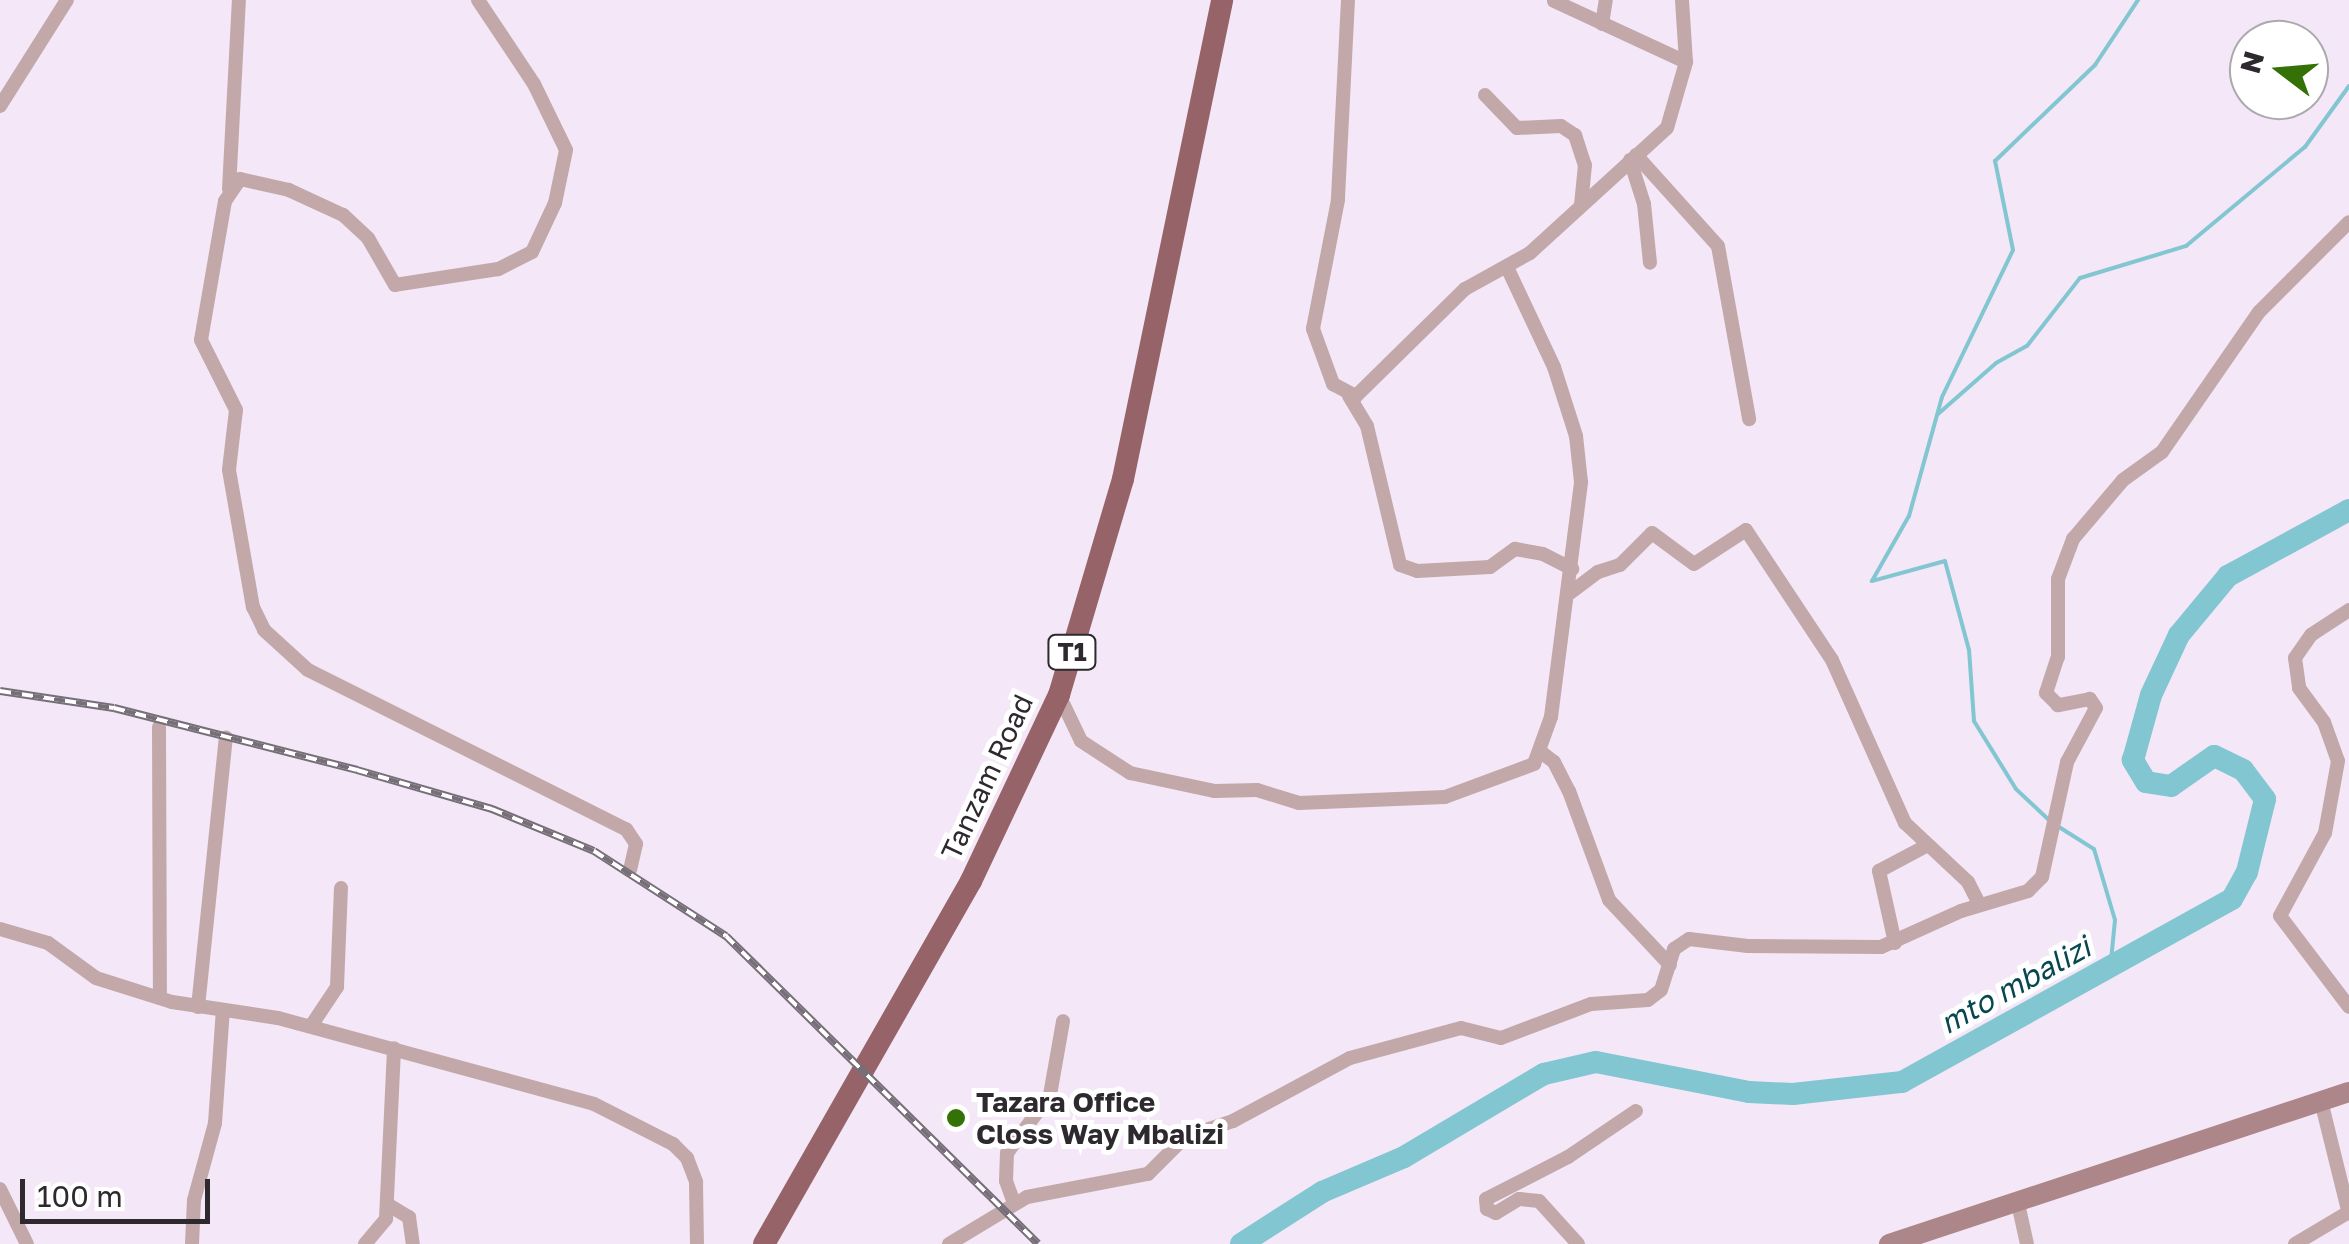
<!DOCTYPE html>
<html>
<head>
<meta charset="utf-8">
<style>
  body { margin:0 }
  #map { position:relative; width:2349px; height:1244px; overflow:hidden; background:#f4e7f7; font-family:"Golos Text",sans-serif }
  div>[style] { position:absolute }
  .stream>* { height:4px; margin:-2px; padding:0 2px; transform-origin:2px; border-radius:2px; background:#81c6d1 }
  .river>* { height:22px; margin:-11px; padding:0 11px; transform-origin:11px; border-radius:11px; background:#81c6d1 }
  .minor>* { height:14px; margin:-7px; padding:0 7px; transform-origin:7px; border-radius:7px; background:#c3a8aa }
  .secondary>* { height:20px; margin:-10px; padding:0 10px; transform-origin:10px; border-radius:10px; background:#ad8689 }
  .trunk>* { height:22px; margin:-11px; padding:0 11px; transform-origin:11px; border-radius:11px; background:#966468 }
  .rail>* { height:8px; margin-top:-4px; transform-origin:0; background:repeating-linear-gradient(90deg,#fff 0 11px,#766f78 0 22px); box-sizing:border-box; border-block:2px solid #766f78 }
  .dots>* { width:28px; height:28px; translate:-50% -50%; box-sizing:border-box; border:5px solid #fff; border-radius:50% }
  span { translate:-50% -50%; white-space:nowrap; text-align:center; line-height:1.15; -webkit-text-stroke:10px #fff; paint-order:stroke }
  .shield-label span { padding:2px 8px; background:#fff; border:2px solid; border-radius:8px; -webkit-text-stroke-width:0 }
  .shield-label { font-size:25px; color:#2d292e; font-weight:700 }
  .street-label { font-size:28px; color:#2d292e }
  .poi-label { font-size:28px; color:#2d292e; font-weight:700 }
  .left { translate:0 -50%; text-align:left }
  .water-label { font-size:30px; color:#064750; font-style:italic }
  .north { position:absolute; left:2229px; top:20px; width:100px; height:100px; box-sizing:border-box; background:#fff; border:2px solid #aba9ab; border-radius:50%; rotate:286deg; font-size:28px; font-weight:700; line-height:40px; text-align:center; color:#2d292e }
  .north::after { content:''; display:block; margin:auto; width:35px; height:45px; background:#347106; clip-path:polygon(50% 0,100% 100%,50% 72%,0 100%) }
  .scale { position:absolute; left:20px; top:1179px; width:190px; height:45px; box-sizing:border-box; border:5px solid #2d292e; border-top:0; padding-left:12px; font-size:30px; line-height:35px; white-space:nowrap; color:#2d292e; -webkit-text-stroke:8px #fff; paint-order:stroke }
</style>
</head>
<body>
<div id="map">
  <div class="stream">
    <div style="left:1938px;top:414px;width:77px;rotate:-41.3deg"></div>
    <div style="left:1996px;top:363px;width:35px;rotate:-29deg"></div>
    <div style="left:2027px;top:346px;width:86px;rotate:-52.1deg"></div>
    <div style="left:2080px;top:278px;width:111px;rotate:-16.8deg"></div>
    <div style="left:2186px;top:246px;width:155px;rotate:-39.8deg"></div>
    <div style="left:2305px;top:147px;width:75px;rotate:-54.2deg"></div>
    <div style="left:2051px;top:822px;width:48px;rotate:-136.7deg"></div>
    <div style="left:2016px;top:789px;width:80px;rotate:-121.7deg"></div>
    <div style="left:1974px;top:721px;width:71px;rotate:-94deg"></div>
    <div style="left:1969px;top:650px;width:92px;rotate:-105.1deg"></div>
    <div style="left:1945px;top:561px;width:76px;rotate:164.7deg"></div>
    <div style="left:1872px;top:581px;width:75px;rotate:-60.4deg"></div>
    <div style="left:1909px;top:516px;width:123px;rotate:-74.5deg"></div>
    <div style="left:1942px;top:397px;width:163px;rotate:-64.2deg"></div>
    <div style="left:2013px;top:250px;width:91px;rotate:-101.4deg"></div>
    <div style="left:1995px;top:161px;width:139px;rotate:-43.8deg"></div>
    <div style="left:2095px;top:65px;width:78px;rotate:-56.5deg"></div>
    <div style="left:2059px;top:827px;width:41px;rotate:32.2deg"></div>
    <div style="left:2094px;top:849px;width:74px;rotate:73.5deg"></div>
    <div style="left:2115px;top:920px;width:51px;rotate:95.6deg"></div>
  </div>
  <div class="river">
    <div style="left:1241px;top:1244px;width:96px;rotate:-32.7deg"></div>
    <div style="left:1322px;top:1192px;width:89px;rotate:-23.1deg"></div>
    <div style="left:1404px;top:1157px;width:163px;rotate:-30.7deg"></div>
    <div style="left:1544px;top:1074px;width:53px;rotate:-13deg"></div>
    <div style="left:1596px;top:1062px;width:156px;rotate:11.1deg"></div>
    <div style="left:1749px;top:1092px;width:44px;rotate:2.6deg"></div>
    <div style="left:1793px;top:1094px;width:110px;rotate:-6.3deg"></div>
    <div style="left:1902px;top:1082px;width:377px;rotate:-29deg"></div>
    <div style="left:2232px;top:899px;width:31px;rotate:-61deg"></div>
    <div style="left:2247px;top:872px;width:75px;rotate:-76.1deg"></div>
    <div style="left:2265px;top:799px;width:36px;rotate:-127deg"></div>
    <div style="left:2243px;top:770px;width:32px;rotate:-154deg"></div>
    <div style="left:2214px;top:756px;width:52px;rotate:145.1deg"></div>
    <div style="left:2171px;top:786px;width:25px;rotate:-171deg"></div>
    <div style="left:2146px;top:782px;width:26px;rotate:-121deg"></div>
    <div style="left:2133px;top:760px;width:67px;rotate:-74.5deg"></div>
    <div style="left:2151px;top:695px;width:66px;rotate:-65deg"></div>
    <div style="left:2179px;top:635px;width:77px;rotate:-50.3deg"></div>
    <div style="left:2228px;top:576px;width:138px;rotate:-28.6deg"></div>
  </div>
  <div class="minor">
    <div style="left:478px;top:0;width:101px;rotate:56.3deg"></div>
    <div style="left:534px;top:84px;width:73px;rotate:64.1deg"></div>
    <div style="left:566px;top:150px;width:54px;rotate:101.7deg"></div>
    <div style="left:555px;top:203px;width:54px;rotate:115.1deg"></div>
    <div style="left:532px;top:252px;width:38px;rotate:153deg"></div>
    <div style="left:498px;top:269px;width:104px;rotate:171.2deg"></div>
    <div style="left:395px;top:285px;width:54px;rotate:-119.9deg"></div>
    <div style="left:368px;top:238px;width:34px;rotate:-137deg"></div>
    <div style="left:343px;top:215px;width:60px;rotate:-155.2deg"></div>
    <div style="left:289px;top:190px;width:50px;rotate:-167.3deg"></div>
    <div style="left:240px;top:179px;width:27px;rotate:124deg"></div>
    <div style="left:225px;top:201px;width:141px;rotate:99.8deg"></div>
    <div style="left:201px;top:340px;width:78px;rotate:63.4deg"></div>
    <div style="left:236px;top:410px;width:60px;rotate:96.7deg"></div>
    <div style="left:229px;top:470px;width:139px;rotate:80.1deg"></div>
    <div style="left:253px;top:607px;width:25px;rotate:64deg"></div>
    <div style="left:264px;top:630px;width:59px;rotate:42.3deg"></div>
    <div style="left:308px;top:670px;width:356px;rotate:26.6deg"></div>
    <div style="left:626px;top:829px;width:18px;rotate:56deg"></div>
    <div style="left:636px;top:844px;width:26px;rotate:103deg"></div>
    <div style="left:1348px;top:0;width:200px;rotate:92.9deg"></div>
    <div style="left:1338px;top:200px;width:131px;rotate:101deg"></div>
    <div style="left:1313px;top:329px;width:59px;rotate:70deg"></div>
    <div style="left:1333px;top:384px;width:26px;rotate:28deg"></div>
    <div style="left:1356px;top:396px;width:153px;rotate:-44.5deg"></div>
    <div style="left:1465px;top:289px;width:74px;rotate:-29deg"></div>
    <div style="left:1530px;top:253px;width:185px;rotate:-42.4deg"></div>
    <div style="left:1667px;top:128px;width:69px;rotate:-73.9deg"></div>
    <div style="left:1686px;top:62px;width:62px;rotate:-93.7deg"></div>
    <div style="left:1554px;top:1px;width:145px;rotate:24.8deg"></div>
    <div style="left:1602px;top:24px;width:24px;rotate:-81deg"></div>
    <div style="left:1485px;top:95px;width:46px;rotate:45.9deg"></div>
    <div style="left:1517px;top:128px;width:44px;rotate:-2.6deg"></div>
    <div style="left:1561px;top:126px;width:17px;rotate:33deg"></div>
    <div style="left:1575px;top:135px;width:32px;rotate:72deg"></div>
    <div style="left:1585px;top:165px;width:40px;rotate:95.7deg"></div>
    <div style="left:0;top:106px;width:125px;rotate:-57.7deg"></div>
    <div style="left:1636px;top:155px;width:122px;rotate:48deg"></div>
    <div style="left:1718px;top:246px;width:176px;rotate:79.8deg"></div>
    <div style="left:1630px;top:160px;width:46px;rotate:72.3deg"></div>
    <div style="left:1644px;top:204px;width:59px;rotate:84.2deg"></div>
    <div style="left:229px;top:189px;width:189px;rotate:-87deg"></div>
    <div style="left:1349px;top:396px;width:35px;rotate:59deg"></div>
    <div style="left:1367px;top:426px;width:143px;rotate:76.6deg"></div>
    <div style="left:1400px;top:565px;width:18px;rotate:19deg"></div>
    <div style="left:1417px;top:571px;width:73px;rotate:-3.1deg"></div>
    <div style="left:1490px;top:567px;width:31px;rotate:-36deg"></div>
    <div style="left:1515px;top:549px;width:28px;rotate:10deg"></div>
    <div style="left:1543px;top:554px;width:33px;rotate:27deg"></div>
    <div style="left:1570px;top:593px;width:35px;rotate:-37deg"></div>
    <div style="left:1598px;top:572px;width:23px;rotate:-18deg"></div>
    <div style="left:1620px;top:565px;width:45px;rotate:-45deg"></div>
    <div style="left:1652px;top:533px;width:52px;rotate:36.4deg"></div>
    <div style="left:1694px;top:564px;width:62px;rotate:-33.2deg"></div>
    <div style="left:1746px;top:530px;width:156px;rotate:56.5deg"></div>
    <div style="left:1832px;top:660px;width:179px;rotate:65.9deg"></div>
    <div style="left:1905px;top:823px;width:86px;rotate:43.1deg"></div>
    <div style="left:1968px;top:882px;width:25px;rotate:63deg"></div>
    <div style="left:2349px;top:610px;width:45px;rotate:146.7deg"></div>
    <div style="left:2311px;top:635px;width:28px;rotate:125deg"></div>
    <div style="left:2295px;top:658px;width:30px;rotate:82deg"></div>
    <div style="left:2299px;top:688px;width:42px;rotate:53.7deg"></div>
    <div style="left:2324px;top:722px;width:41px;rotate:70.3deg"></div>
    <div style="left:2338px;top:761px;width:73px;rotate:100.2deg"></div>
    <div style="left:2325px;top:833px;width:94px;rotate:118.5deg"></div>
    <div style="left:2280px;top:916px;width:114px;rotate:52.8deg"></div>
    <div style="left:1059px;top:695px;width:51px;rotate:64.4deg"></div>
    <div style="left:1081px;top:741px;width:59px;rotate:33.1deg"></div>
    <div style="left:1130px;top:773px;width:87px;rotate:12deg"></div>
    <div style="left:1215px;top:791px;width:42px;rotate:-1.4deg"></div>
    <div style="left:1257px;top:790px;width:44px;rotate:17.2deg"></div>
    <div style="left:1299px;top:803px;width:146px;rotate:-2.4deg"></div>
    <div style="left:1445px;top:797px;width:95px;rotate:-20.3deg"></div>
    <div style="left:1534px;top:764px;width:50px;rotate:-70.1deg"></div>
    <div style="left:1551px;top:717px;width:237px;rotate:-82.7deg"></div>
    <div style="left:1581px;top:482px;width:46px;rotate:-96.2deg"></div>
    <div style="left:1576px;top:436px;width:72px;rotate:-107.7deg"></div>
    <div style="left:1554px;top:367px;width:110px;rotate:-115.2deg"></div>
    <div style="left:159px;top:727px;width:271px;rotate:89.8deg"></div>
    <div style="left:1541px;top:752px;width:16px;rotate:38deg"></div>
    <div style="left:1554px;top:762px;width:33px;rotate:63deg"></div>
    <div style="left:1569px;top:791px;width:116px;rotate:69.8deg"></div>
    <div style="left:1609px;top:900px;width:89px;rotate:46.8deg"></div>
    <div style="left:0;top:929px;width:50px;rotate:16.3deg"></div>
    <div style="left:48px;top:943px;width:59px;rotate:36.1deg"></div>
    <div style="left:96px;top:978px;width:80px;rotate:17.5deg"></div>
    <div style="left:172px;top:1002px;width:107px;rotate:8.6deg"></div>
    <div style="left:278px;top:1018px;width:327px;rotate:15.2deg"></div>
    <div style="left:594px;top:1104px;width:89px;rotate:26.9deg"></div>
    <div style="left:673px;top:1144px;width:20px;rotate:45deg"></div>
    <div style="left:687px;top:1158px;width:26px;rotate:69deg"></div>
    <div style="left:696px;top:1182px;width:62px;rotate:89.1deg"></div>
    <div style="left:1895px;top:943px;width:74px;rotate:-102.5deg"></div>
    <div style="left:1879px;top:871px;width:53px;rotate:-28deg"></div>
    <div style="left:198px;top:1007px;width:271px;rotate:-84.1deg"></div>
    <div style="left:311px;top:1026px;width:47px;rotate:-56.3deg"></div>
    <div style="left:337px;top:987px;width:99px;rotate:-87.7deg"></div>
    <div style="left:2321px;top:1101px;width:116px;rotate:76.1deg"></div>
    <div style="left:0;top:1189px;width:61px;rotate:63.9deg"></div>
    <div style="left:2017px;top:1199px;width:46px;rotate:77.5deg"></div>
    <div style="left:1014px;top:1203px;width:23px;rotate:-110deg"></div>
    <div style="left:1006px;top:1181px;width:28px;rotate:-88deg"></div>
    <div style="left:1007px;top:1153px;width:72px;rotate:-53.4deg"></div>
    <div style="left:1050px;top:1095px;width:75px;rotate:-80deg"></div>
    <div style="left:387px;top:1204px;width:26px;rotate:31deg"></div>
    <div style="left:409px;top:1217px;width:27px;rotate:82deg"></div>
    <div style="left:192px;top:1244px;width:44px;rotate:-87.4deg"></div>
    <div style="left:194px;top:1200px;width:80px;rotate:-74.7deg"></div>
    <div style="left:215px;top:1123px;width:113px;rotate:-86deg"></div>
    <div style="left:365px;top:1244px;width:33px;rotate:-50deg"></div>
    <div style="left:386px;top:1219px;width:171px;rotate:-87.3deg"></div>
    <div style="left:949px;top:1244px;width:91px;rotate:-31.1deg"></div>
    <div style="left:1027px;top:1197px;width:123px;rotate:-10.8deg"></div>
    <div style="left:1148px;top:1174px;width:52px;rotate:-45deg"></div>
    <div style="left:1185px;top:1137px;width:51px;rotate:-18.4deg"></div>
    <div style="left:1233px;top:1121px;width:133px;rotate:-28.3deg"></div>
    <div style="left:1350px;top:1058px;width:115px;rotate:-15.1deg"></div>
    <div style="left:1461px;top:1028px;width:41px;rotate:14deg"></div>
    <div style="left:1501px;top:1038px;width:96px;rotate:-20.7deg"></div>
    <div style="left:1591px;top:1004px;width:57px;rotate:-4deg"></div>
    <div style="left:1648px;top:1000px;width:16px;rotate:-38deg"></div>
    <div style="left:1661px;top:990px;width:43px;rotate:-72.4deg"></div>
    <div style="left:1674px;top:949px;width:18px;rotate:-34deg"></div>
    <div style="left:1689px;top:939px;width:59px;rotate:6.8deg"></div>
    <div style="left:1748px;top:946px;width:133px;rotate:0.4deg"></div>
    <div style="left:1881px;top:947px;width:88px;rotate:-24.2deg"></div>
    <div style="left:1961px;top:911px;width:70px;rotate:-16.6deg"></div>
    <div style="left:2028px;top:891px;width:20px;rotate:-45deg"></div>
    <div style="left:2042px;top:877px;width:118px;rotate:-77.7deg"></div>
    <div style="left:2067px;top:762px;width:61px;rotate:-61.8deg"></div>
    <div style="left:2096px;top:708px;width:11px;rotate:-124deg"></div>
    <div style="left:2090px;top:699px;width:33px;rotate:169deg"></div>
    <div style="left:2058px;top:705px;width:17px;rotate:-135deg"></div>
    <div style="left:2046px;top:693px;width:38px;rotate:-72deg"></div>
    <div style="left:2058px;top:657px;width:78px;rotate:-90deg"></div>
    <div style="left:2058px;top:579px;width:43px;rotate:-69.4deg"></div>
    <div style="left:2073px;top:539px;width:77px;rotate:-49.7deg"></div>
    <div style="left:2123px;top:480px;width:48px;rotate:-35.7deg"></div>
    <div style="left:2162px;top:452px;width:170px;rotate:-55.3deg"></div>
    <div style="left:2259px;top:312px;width:127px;rotate:-45deg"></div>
    <div style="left:1578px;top:1244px;width:58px;rotate:-132.2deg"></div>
    <div style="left:1539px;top:1201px;width:20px;rotate:-174deg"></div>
    <div style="left:1519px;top:1199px;width:27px;rotate:149deg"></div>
    <div style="left:1496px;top:1213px;width:10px;rotate:-156deg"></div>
    <div style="left:1487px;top:1209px;width:10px;rotate:-96deg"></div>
    <div style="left:1486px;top:1199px;width:92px;rotate:-27.1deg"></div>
    <div style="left:1568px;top:1157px;width:82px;rotate:-34.1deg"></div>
    <div style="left:2295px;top:1244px;width:63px;rotate:-30.7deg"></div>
  </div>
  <div class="secondary">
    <div style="left:1889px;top:1244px;width:484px;rotate:-18.3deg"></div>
  </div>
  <div class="trunk">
    <div style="left:764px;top:1244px;width:418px;rotate:-60.3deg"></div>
    <div style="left:971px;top:881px;width:206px;rotate:-64.7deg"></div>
    <div style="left:1059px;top:695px;width:225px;rotate:-73.5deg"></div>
    <div style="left:1123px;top:479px;width:489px;rotate:-78.3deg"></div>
  </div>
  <div class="rail">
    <div style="left:0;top:691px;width:115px;rotate:8.5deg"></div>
    <div style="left:114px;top:708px;width:251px;rotate:14.3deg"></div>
    <div style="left:357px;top:770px;width:141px;rotate:16.1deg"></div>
    <div style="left:492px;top:809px;width:110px;rotate:22.4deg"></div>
    <div style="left:594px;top:851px;width:157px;rotate:32.8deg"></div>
    <div style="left:726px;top:936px;width:438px;rotate:44.6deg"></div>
  </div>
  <div class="dots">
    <div style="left:956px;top:1118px;background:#347106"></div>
  </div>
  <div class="shield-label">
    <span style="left:1072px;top:652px">T1</span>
  </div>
  <div class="street-label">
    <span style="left:987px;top:777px;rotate:-65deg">Tanzam Road</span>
  </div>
  <div class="poi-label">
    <span class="left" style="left:976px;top:1118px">Tazara Office<br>Closs Way Mbalizi</span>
  </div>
  <div class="water-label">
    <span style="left:2015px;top:985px;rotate:-29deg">mto mbalizi</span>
  </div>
  <div class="north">N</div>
  <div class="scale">100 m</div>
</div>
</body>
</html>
